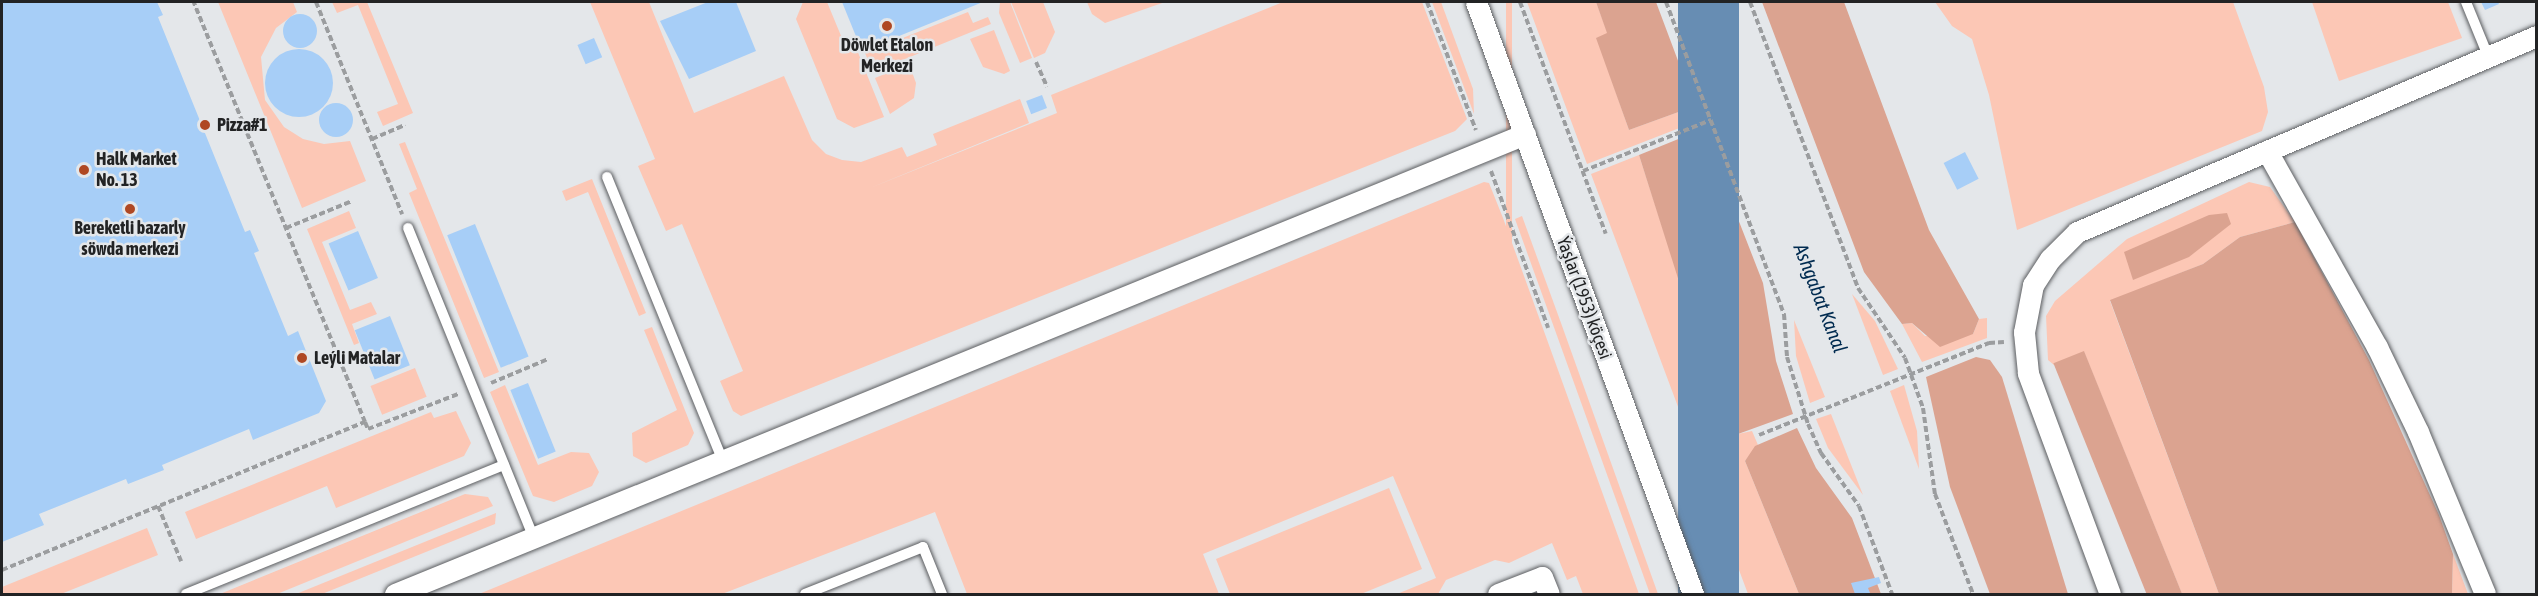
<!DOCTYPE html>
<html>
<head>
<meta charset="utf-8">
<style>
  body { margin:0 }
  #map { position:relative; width:2538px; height:596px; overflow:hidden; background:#e4e7ea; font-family:"Asap Condensed",sans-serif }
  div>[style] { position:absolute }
  .green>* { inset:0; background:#fcc7b5; transform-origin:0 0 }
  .forest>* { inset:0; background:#dba390; transform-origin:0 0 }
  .water>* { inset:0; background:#678db3; transform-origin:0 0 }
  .building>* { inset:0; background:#a7cef7; transform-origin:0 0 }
  .round { border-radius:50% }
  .path>* { height:4px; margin-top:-2px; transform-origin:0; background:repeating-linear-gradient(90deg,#9b9d9f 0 6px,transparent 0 9px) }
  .roads { filter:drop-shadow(0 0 2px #5c5e61) drop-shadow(0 0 2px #5c5e61) }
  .lane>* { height:10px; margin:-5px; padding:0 5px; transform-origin:5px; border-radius:5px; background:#fff }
  .street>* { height:21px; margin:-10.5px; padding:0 10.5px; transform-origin:10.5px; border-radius:10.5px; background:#fff }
  .dots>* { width:16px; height:16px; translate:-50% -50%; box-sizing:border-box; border:3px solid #e4e7ea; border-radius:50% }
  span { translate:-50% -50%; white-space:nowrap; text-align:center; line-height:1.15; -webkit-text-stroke:5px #e4e7ea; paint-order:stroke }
  .poi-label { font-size:18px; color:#222324; font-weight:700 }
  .left { translate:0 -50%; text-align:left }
  .street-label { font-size:18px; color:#222324 }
  .water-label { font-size:20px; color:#002b50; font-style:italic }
  .frame { position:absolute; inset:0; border:3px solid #222324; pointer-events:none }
</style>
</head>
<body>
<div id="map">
  <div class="green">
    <div style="clip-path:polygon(218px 2px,293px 2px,297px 12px,276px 28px,261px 57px,265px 100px,284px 127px,303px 139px,324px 144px,350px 141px,366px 181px,302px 208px)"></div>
    <div style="clip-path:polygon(332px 2px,367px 2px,413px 113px,383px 126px,377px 112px,398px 104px,358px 5px,337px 13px)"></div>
    <div style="clip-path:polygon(590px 2px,649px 2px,694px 113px,784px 76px,812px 140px,826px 154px,842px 160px,861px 162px,902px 147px,907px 157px,937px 145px,933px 134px,1020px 99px,1029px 123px,870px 188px,1057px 113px,1051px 95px,1283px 2px,1422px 2px,1467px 119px,1455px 131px,741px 416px,733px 411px,720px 381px,743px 371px,682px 224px,666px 231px,638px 166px,655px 159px)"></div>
    <div style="clip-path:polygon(803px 2px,827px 2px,844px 43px,853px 40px,884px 117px,854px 128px,837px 119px,796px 19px)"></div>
    <div style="clip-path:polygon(1000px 2px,1010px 2px,1032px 58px,1020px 63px,999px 13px)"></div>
    <div style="clip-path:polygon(1011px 2px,1043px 2px,1055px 32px,1045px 53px,1034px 58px)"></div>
    <div style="clip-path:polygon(1087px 2px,1165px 2px,1105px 23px,1092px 14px)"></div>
    <div style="clip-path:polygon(1432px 2px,1441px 2px,1473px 89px,1474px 114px)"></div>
    <div style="left:1506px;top:2px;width:6px;height:315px"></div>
    <div style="clip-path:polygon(1527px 2px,1596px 2px,1608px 34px,1597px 38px,1629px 130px,1695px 106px,1700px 120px,1587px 164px)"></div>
    <div style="clip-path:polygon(1935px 2px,2233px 2px,2264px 87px,2268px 112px,2262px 131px,2017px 230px,1989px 95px,1972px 39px,1952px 26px)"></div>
    <div style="clip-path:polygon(2312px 2px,2448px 2px,2462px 38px,2339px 81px)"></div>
    <div style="clip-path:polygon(968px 12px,973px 23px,988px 17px,991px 24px,873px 72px,865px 53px)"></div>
    <div style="clip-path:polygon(994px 30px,1010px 71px,1004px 74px,983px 67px,970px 39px)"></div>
    <div style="clip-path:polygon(909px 64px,916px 83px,914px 98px,890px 114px,875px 78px)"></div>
    <div style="clip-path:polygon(405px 142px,499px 372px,484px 378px,409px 193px,417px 189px,399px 144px)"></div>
    <div style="clip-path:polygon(1639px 155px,1727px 427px,1738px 434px,1752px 431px,1758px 445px,1745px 461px,1799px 594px,1748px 594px,1591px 174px)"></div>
    <div style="clip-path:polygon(592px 179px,646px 313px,639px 316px,588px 192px,566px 201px,562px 191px)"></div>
    <div style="clip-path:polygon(1484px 182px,1489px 183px,1503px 218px,1639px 594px,1583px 594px,1576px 576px,1567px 580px,1552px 543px,1509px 563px,1495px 560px,1446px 580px,1438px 594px,1397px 594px,1436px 578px,1393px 476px,1203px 554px,1219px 594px,967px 594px,935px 512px,722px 594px,479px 594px)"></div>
    <div style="clip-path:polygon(2249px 182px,2270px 187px,2295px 222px,2240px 237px,2203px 264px,2110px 301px,2219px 594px,2182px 594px,2084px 352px,2054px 365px,2048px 360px,2046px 316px,2055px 301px,2127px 239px)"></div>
    <div style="clip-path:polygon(349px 211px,356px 228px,322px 242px,350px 310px,371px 302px,377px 314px,352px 324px,359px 343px,354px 345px,307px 229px)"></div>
    <div style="clip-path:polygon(1522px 216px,1561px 323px,1658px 594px,1650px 594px,1515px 219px)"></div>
    <div style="clip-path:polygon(1852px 294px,1875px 321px,1898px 369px,1883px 375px)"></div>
    <div style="clip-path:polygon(1987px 318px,1987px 338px,1922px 362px,1902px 324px,1912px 323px,1925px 336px,1973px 334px,1979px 319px)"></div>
    <div style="clip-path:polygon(1794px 320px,1825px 397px,1810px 403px,1796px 356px)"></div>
    <div style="clip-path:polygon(652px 327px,694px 433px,688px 445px,646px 463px,633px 456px,632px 433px,677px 410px,644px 330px)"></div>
    <div style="left:415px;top:368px;width:31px;height:48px;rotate:68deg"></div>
    <div style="clip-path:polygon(505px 385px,538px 465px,571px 452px,589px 453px,599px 472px,592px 486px,554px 502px,533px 496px,490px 392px)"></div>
    <div style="clip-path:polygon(1904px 385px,1917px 431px,1919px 469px,1890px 391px)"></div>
    <div style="clip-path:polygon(456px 411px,471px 443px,464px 456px,336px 508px,327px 486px,196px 539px,185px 512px,431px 412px,434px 418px)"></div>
    <div style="clip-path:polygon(1831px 414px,1863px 495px,1828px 448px,1816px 419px)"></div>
    <div style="clip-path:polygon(1389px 488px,1422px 569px,1361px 594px,1230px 594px,1216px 559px)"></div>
    <div style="clip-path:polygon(465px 494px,488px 497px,493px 506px,277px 594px,220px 594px)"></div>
    <div style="clip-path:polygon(496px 513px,495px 524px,322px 594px,296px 594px)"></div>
    <div style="clip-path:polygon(147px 528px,158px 555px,61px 594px,2px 594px,2px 587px)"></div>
    <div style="clip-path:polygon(2453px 554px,2468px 594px,2452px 594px)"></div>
  </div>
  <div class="forest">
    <div style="clip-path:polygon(1596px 2px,1656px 2px,1695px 106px,1629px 130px,1596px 38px,1607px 33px)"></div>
    <div style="clip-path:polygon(1762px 2px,1844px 2px,1929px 230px,1979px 319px,1973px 334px,1940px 347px,1912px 323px,1902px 324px,1864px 272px)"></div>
    <div style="clip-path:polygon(1703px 129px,1763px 283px,1776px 361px,1793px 414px,1738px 434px,1727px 427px,1719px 408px,1639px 155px)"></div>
    <div style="clip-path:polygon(2227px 213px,2231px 224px,2189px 257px,2133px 280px,2124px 252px,2209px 215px)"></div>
    <div style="clip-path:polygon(2295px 222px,2369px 360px,2439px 515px,2453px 554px,2452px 594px,2219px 594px,2110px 300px,2203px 264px,2240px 237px)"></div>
    <div style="left:2084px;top:351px;width:262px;height:33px;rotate:68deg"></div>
    <div style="clip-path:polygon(1976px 357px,1990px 360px,2002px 377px,2068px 594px,1990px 594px,1950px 487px,1926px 377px)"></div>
    <div style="clip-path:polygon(1797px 428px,1816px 468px,1852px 518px,1881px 594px,1799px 594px,1745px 461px,1755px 446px)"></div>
  </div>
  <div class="water">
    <div style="left:1678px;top:2px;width:61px;height:634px"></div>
  </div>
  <div class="building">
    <div style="clip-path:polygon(2px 2px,157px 2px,163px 15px,158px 17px,245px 232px,250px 230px,259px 251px,254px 253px,288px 336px,298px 331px,326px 401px,319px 413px,253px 440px,249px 429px,162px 465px,164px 470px,128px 484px,126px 479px,39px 514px,44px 525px,2px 542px)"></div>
    <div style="clip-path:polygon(708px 2px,736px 2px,756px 51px,689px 79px,660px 21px)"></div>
    <div style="clip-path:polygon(842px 2px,983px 2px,862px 51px)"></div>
    <div style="clip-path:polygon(2481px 2px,2498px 2px,2499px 4px,2485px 10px)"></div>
    <div class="round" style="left:283px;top:14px;width:34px;height:34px"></div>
    <div style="left:594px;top:38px;width:21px;height:18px;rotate:67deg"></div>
    <div class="round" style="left:265px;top:49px;width:68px;height:68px"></div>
    <div style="left:1042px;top:95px;width:14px;height:17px;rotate:69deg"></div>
    <div class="round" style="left:319px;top:103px;width:34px;height:34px"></div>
    <div style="left:1965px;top:152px;width:30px;height:24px;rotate:63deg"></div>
    <div style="left:475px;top:224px;width:143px;height:30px;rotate:68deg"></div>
    <div style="left:358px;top:231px;width:51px;height:32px;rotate:67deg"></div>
    <div style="left:390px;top:316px;width:53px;height:38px;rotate:68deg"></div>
    <div style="left:528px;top:383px;width:74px;height:19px;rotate:68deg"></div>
    <div style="clip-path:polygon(1879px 577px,1881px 583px,1868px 588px,1870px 593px,1855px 594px,1851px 583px)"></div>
  </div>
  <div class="path">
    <div style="left:316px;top:2px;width:229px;rotate:67.9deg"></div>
    <div style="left:1427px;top:2px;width:137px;rotate:69.1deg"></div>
    <div style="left:1520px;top:2px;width:247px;rotate:69.7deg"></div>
    <div style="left:1666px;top:2px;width:334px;rotate:69.3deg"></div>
    <div style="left:1784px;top:314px;width:43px;rotate:86deg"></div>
    <div style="left:1787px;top:357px;width:70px;rotate:72.6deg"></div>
    <div style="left:1808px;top:424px;width:32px;rotate:66deg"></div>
    <div style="left:1821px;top:453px;width:65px;rotate:54.4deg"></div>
    <div style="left:1859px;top:506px;width:94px;rotate:69.4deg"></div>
    <div style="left:1750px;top:2px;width:306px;rotate:69.3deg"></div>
    <div style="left:1858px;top:288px;width:84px;rotate:56.1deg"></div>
    <div style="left:1905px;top:358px;width:53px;rotate:70.2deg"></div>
    <div style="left:1923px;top:408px;width:87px;rotate:82.1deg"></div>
    <div style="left:1935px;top:494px;width:107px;rotate:69.2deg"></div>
    <div style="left:1036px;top:62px;width:27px;rotate:66deg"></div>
    <div style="left:372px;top:139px;width:36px;rotate:-23deg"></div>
    <div style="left:1491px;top:171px;width:167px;rotate:70deg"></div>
    <div style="left:1583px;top:171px;width:138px;rotate:-21.7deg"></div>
    <div style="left:286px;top:228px;width:71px;rotate:-22.2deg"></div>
    <div style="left:491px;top:383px;width:62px;rotate:-22.8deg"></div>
    <div style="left:365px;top:422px;width:8px;rotate:67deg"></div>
    <div style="left:368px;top:429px;width:97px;rotate:-21.3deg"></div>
    <div style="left:1759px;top:435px;width:248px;rotate:-21.8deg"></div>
    <div style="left:1989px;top:343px;width:15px;rotate:-4deg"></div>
    <div style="left:158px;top:506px;width:60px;rotate:67.3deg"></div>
    <div style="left:2px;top:570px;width:392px;rotate:-22.2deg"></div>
    <div style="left:365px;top:422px;width:453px;rotate:-112.2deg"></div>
  </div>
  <div class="roads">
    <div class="lane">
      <div style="left:2466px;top:2px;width:58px;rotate:67.8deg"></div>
      <div style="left:607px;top:177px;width:307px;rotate:67.8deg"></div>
      <div style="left:408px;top:228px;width:335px;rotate:67.9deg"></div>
      <div style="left:186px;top:594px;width:343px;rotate:-22.1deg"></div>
      <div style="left:805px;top:594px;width:127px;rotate:-21.7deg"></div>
      <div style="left:923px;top:547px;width:51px;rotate:68deg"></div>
    </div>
    <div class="street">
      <div style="left:1476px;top:2px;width:631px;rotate:69.87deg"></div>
      <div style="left:2267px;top:151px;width:225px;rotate:60.7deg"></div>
      <div style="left:2377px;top:347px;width:94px;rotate:64.2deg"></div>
      <div style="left:2418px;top:432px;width:175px;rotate:67.5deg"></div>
      <div style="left:395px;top:594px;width:1220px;rotate:-22.15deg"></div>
      <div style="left:1498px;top:594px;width:47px;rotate:-21.1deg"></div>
      <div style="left:1542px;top:577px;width:18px;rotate:68deg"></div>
      <div style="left:2110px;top:594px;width:236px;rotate:-110.4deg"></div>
      <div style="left:2028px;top:373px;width:41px;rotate:-95.6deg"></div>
      <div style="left:2024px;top:332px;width:48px;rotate:-79.2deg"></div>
      <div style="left:2033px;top:285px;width:31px;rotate:-57deg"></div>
      <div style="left:2050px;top:259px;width:38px;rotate:-45deg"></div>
      <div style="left:2077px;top:232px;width:499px;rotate:-23.1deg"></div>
    </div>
  </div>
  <div class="dots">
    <div style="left:887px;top:26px;background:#af4823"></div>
    <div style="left:205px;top:125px;background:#af4823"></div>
    <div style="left:84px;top:170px;background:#af4823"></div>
    <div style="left:130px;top:209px;background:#af4823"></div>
    <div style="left:302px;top:358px;background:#af4823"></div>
  </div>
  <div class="poi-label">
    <span style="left:887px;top:56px">Döwlet Etalon<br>Merkezi</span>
    <span class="left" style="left:217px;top:125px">Pizza#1</span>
    <span class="left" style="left:96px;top:170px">Halk Market<br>No. 13</span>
    <span style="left:130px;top:239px">Bereketli bazarly<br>söwda merkezi</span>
    <span class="left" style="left:314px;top:358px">Leýli Matalar</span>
  </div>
  <div class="street-label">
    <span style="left:1584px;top:298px;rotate:70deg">Ýaşlar (1953) köçesi</span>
  </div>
  <div class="water-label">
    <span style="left:1821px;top:298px;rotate:69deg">Ashgabat Kanal</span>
  </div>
  <div class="frame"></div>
</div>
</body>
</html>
